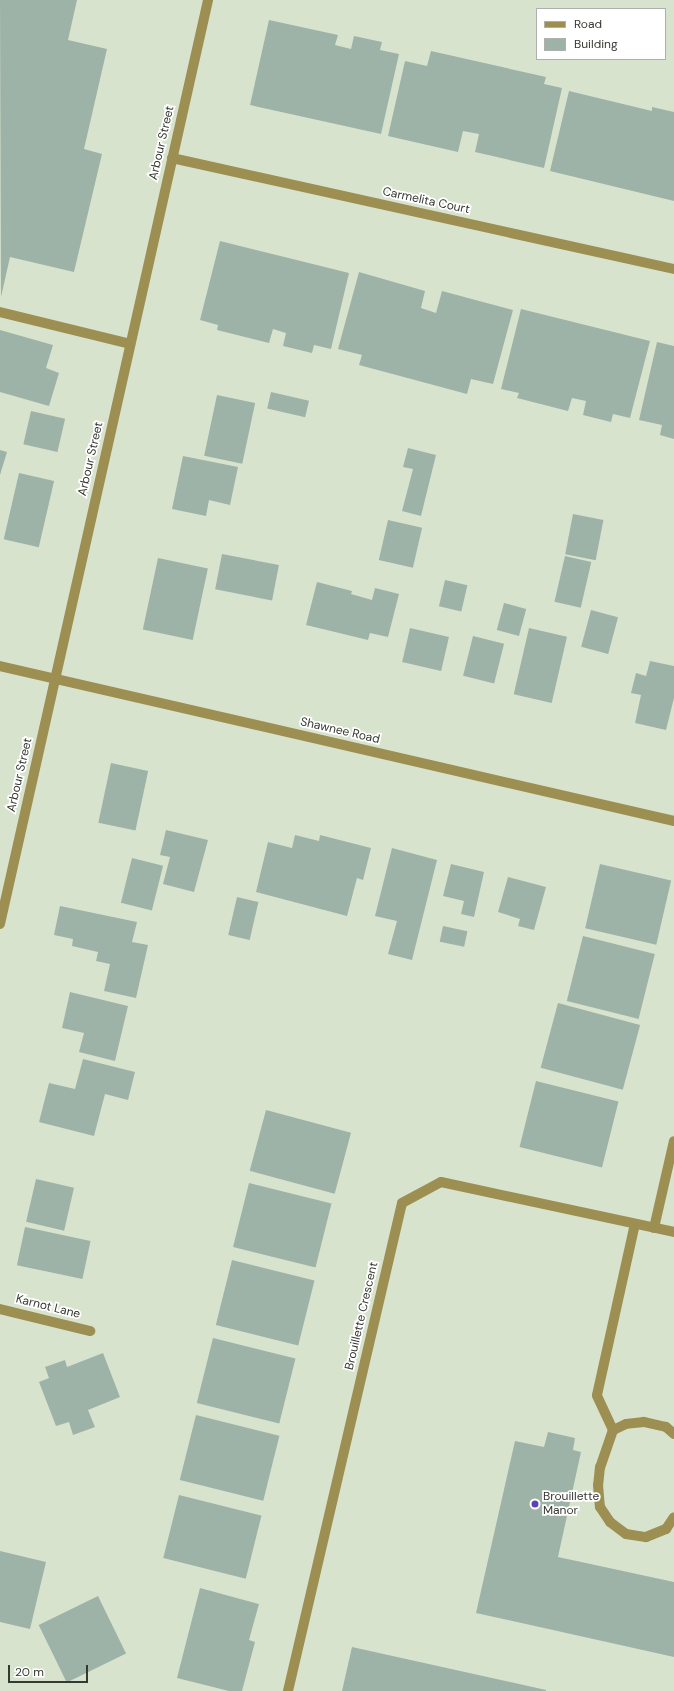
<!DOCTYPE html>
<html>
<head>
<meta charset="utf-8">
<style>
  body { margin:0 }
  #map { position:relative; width:674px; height:1691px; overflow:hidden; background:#d8e3ce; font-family:"DM Sans",sans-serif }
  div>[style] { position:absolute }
  .building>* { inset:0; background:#9eb3a7; transform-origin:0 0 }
  .minor>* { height:10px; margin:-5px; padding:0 5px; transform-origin:5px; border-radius:5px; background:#9c8f51 }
  .dots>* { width:11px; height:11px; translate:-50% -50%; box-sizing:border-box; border:2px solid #fff; border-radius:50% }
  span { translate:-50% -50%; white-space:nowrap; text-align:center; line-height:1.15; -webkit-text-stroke:3.5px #fff; paint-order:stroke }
  .street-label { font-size:12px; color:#353931 }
  .poi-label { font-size:12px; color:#353931 }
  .left { translate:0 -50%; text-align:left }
  .legend { position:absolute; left:536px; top:8px; width:130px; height:52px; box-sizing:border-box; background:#fff; border:1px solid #aeb0ad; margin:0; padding:5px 7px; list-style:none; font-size:12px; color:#353931 }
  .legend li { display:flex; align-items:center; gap:8px; height:20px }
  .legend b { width:20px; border:1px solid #aeb0ad }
  .scale { position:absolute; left:8px; top:1665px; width:80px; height:18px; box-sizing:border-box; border:2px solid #353931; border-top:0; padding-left:5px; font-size:12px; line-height:14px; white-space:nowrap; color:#353931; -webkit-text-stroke:3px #fff; paint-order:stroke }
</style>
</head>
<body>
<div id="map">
  <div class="building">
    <div style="clip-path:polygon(0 0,77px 0,68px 40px,107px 49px,84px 149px,102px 154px,74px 272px,10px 257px,1px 297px)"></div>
    <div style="clip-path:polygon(269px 20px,338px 35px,335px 45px,351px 49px,354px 36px,382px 42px,380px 50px,399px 54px,381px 134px,250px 105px)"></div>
    <div style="clip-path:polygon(431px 51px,546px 77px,544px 84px,562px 88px,544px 168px,475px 152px,479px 134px,463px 131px,458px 152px,388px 136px,405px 61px,427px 66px)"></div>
    <div style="clip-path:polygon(569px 91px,652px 111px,652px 107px,674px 112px,674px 201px,550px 171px)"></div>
    <div style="clip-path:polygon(220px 241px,349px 273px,331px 349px,314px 345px,312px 353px,283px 346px,286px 333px,273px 329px,269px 343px,217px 330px,218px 325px,200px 320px)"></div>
    <div style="clip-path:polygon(359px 272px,425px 291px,421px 308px,436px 313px,442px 291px,513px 310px,493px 384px,471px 379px,467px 394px,359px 365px,362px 355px,338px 349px)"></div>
    <div style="clip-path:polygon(521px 309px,650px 341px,630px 418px,613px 414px,611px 422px,583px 415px,586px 401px,572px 398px,568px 411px,517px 398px,519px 393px,501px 389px)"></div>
    <div style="clip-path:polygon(0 330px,53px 345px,46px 368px,59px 373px,49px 406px,0 392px)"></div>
    <div style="clip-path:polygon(657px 342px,674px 346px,674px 439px,660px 435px,662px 425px,639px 420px)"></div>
    <div style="left:271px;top:392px;width:39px;height:17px;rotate:13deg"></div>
    <div style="left:217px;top:395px;width:39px;height:62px;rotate:12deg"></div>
    <div style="left:31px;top:411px;width:35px;height:34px;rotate:13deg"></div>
    <div style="clip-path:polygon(408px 448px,436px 455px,421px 516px,402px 511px,413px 469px,403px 467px)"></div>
    <div style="clip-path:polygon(0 450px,7px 452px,0 475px)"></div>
    <div style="clip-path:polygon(183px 456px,238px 467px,230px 505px,209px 500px,206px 516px,172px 509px)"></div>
    <div style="left:19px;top:473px;width:36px;height:68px;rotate:13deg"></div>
    <div style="left:573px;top:514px;width:31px;height:41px;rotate:11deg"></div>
    <div style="left:388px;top:520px;width:35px;height:41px;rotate:13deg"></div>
    <div style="left:222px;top:554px;width:58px;height:36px;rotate:11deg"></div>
    <div style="left:565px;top:556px;width:27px;height:47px;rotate:13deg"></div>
    <div style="left:158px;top:558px;width:51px;height:73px;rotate:12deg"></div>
    <div style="left:445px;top:580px;width:23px;height:27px;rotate:13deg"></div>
    <div style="clip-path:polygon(317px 582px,352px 591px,351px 594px,372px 600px,375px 588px,399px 594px,388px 637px,370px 633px,368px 640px,306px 625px)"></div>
    <div style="left:504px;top:603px;width:23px;height:28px;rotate:15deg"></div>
    <div style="left:591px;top:610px;width:28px;height:38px;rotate:15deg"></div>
    <div style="left:410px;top:628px;width:40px;height:35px;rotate:13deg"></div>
    <div style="left:529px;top:628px;width:39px;height:68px;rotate:13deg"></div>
    <div style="left:473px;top:636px;width:32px;height:41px;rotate:14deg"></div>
    <div style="clip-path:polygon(650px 661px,674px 666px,674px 698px,666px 730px,635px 723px,641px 695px,631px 693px,636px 673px,646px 676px)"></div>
    <div style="left:111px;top:763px;width:38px;height:61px;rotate:12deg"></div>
    <div style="clip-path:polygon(166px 830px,208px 840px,194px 892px,163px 884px,170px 857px,160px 855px)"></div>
    <div style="clip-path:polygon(295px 835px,319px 841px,320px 835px,371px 848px,363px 880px,357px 878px,347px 916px,256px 892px,268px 842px,292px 848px)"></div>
    <div style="clip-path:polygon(392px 848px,437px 860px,412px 960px,388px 954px,397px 921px,375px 916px)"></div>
    <div style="left:132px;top:858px;width:32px;height:46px;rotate:14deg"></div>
    <div style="clip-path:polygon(451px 864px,484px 872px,474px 917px,461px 914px,464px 901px,443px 896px)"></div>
    <div style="left:600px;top:864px;width:73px;height:66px;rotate:13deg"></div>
    <div style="clip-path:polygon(508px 877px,546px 887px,534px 930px,518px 926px,520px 919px,498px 912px)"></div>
    <div style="left:237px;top:897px;width:22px;height:39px;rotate:13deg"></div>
    <div style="clip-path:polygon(60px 906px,137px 922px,132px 942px,148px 945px,136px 998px,104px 991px,110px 964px,96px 961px,98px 952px,72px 946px,73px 939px,54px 935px)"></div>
    <div style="left:443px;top:926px;width:25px;height:16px;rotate:12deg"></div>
    <div style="left:583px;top:936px;width:74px;height:67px;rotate:14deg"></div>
    <div style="clip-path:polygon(70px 992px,128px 1006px,115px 1061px,79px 1052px,84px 1033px,62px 1028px)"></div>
    <div style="left:558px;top:1003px;width:85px;height:67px;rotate:15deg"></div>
    <div style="clip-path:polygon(83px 1059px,135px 1072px,128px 1100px,105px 1094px,94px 1136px,39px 1122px,49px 1083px,75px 1089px)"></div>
    <div style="left:536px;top:1081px;width:85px;height:68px;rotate:14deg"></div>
    <div style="left:266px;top:1110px;width:88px;height:63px;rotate:15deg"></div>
    <div style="left:36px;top:1179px;width:39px;height:44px;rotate:13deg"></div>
    <div style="left:249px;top:1183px;width:85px;height:66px;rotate:14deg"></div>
    <div style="left:25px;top:1227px;width:67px;height:39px;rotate:12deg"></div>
    <div style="left:232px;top:1260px;width:85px;height:67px;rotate:14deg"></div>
    <div style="left:213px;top:1338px;width:85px;height:67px;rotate:14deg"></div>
    <div style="clip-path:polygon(103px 1353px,120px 1397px,88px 1410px,95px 1427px,73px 1435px,69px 1422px,56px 1426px,39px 1382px,49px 1378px,45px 1367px,65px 1360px,67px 1367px)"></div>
    <div style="left:196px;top:1415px;width:86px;height:67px;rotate:14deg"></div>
    <div style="clip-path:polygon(548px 1432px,575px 1438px,573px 1450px,581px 1452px,558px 1557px,674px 1582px,674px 1657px,476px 1613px,515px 1441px,544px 1447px)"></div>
    <div style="left:179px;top:1495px;width:85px;height:65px;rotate:14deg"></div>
    <div style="clip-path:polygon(0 1551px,46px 1562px,30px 1629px,0 1622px)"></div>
    <div style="clip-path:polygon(200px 1588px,259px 1604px,249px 1640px,255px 1642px,242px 1691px,229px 1691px,177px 1678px)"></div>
    <div style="left:98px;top:1596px;width:64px;height:66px;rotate:64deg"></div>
    <div style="clip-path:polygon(352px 1647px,546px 1690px,546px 1691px,342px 1691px)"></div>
  </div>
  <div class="minor">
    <div style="left:172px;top:158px;width:514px;rotate:12.47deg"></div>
    <div style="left:0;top:312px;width:134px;rotate:13.8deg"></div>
    <div style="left:0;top:666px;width:692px;rotate:12.95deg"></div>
    <div style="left:0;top:924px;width:947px;rotate:-77.31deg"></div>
    <div style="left:654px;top:1228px;width:89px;rotate:-77.1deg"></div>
    <div style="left:0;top:1309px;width:93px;rotate:13.7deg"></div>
    <div style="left:613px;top:1430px;width:38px;rotate:-115deg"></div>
    <div style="left:597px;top:1395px;width:175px;rotate:-77.5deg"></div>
    <div style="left:674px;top:1434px;width:11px;rotate:-139deg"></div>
    <div style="left:666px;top:1427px;width:23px;rotate:-167deg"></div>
    <div style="left:644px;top:1422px;width:18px;rotate:174deg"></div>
    <div style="left:626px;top:1424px;width:14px;rotate:155deg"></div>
    <div style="left:613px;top:1430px;width:39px;rotate:109deg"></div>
    <div style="left:600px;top:1467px;width:18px;rotate:96deg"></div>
    <div style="left:598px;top:1485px;width:22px;rotate:85deg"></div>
    <div style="left:600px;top:1507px;width:18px;rotate:56deg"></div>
    <div style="left:610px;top:1522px;width:20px;rotate:37deg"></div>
    <div style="left:626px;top:1534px;width:20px;rotate:9deg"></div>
    <div style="left:646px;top:1537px;width:22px;rotate:-22deg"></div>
    <div style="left:666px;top:1529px;width:14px;rotate:-56deg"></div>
    <div style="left:288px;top:1691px;width:501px;rotate:-76.85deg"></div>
    <div style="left:402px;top:1203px;width:44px;rotate:-28.3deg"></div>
    <div style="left:441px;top:1182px;width:238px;rotate:12.1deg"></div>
  </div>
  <div class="dots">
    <div style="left:535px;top:1504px;background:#5943bb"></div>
  </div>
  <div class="street-label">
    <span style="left:162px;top:143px;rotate:-77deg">Arbour Street</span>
    <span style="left:426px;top:201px;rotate:12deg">Carmelita Court</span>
    <span style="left:91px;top:459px;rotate:-77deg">Arbour Street</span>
    <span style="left:340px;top:731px;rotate:13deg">Shawnee Road</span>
    <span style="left:20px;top:775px;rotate:-77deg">Arbour Street</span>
    <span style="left:48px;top:1307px;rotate:14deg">Karnot Lane</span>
    <span style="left:362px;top:1316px;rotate:-77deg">Brouillette Crescent</span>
  </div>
  <div class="poi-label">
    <span class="left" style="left:543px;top:1504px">Brouillette<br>Manor</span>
  </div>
  <ul class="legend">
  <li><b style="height:5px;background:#9c8f51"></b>Road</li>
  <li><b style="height:11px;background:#9eb3a7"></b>Building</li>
  </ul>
  <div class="scale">20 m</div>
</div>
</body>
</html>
